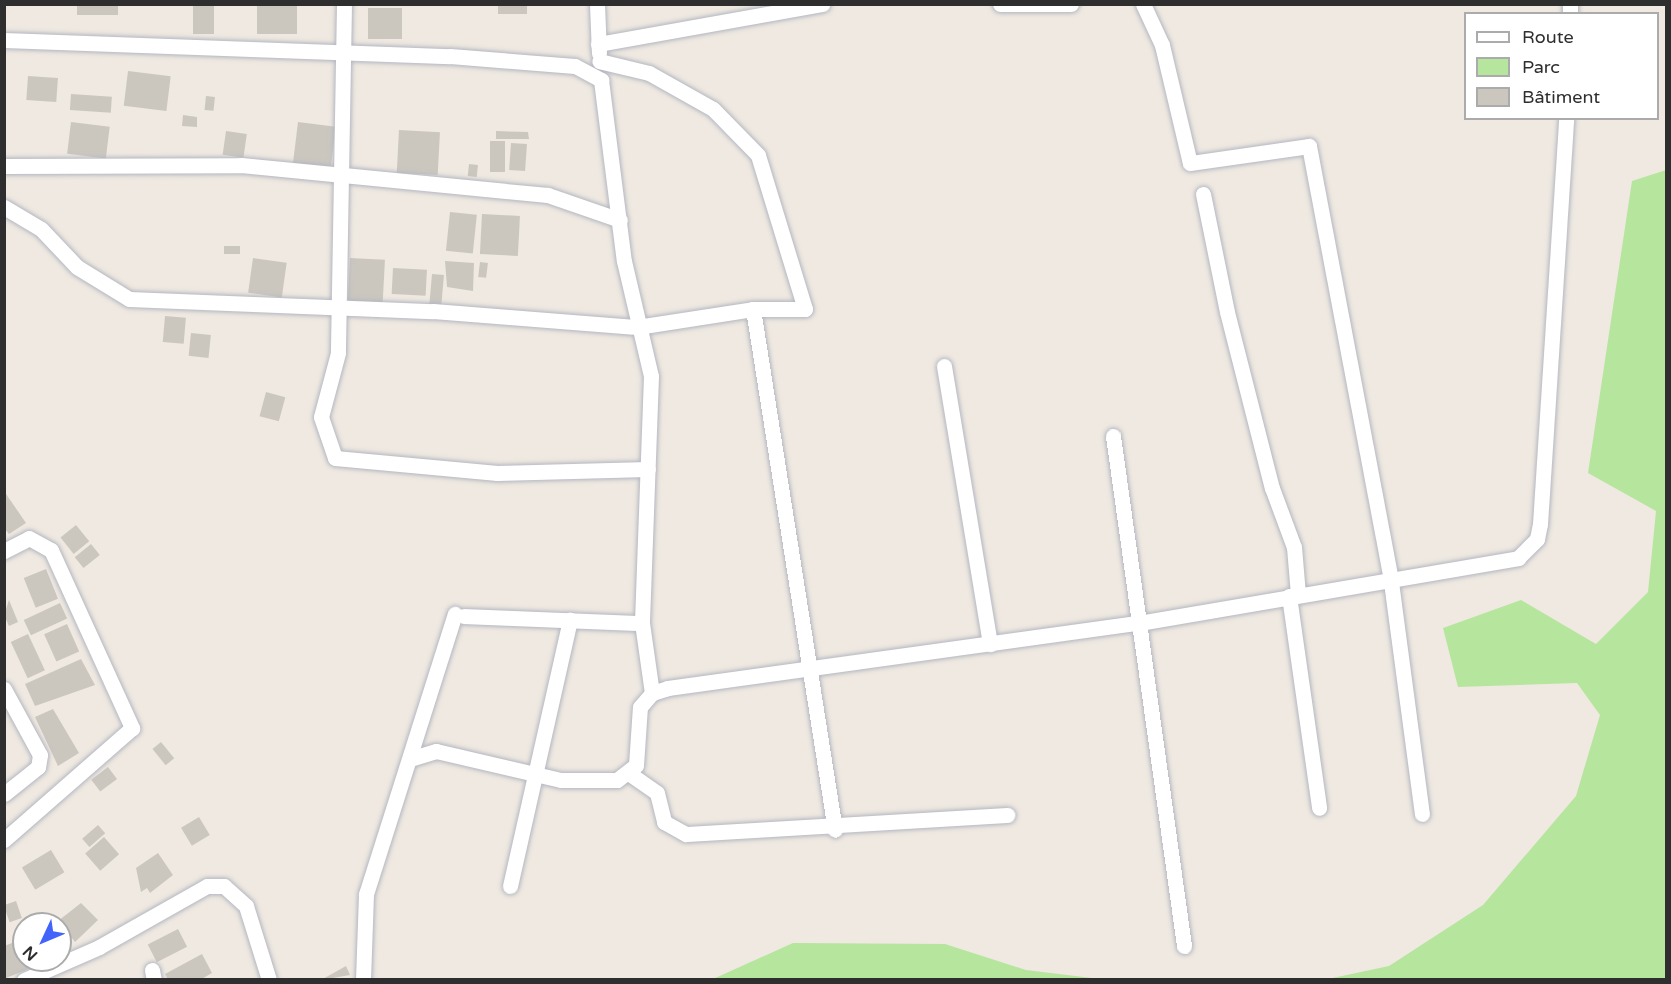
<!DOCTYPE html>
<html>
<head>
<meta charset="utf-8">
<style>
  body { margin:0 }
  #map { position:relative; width:1671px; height:984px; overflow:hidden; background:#efe9e1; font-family:"Varela Round",sans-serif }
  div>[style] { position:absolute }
  .green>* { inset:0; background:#b6e59e }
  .building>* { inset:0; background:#cbc7bf; transform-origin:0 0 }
  .roads { filter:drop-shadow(0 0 2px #b4b7c1) drop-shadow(0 0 2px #b4b7c1) }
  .minor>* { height:15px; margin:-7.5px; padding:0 7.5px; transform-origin:7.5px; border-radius:7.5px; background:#fff }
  span { translate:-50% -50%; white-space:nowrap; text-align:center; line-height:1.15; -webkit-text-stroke:4.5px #fff; paint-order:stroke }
  .frame { position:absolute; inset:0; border:6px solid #2e2e2e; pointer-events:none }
  .legend { position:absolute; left:1464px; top:12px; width:195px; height:108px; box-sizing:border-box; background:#fff; border:2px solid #ababab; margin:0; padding:8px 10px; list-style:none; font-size:18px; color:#2e2e2e }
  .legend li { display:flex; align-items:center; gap:12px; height:30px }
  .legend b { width:30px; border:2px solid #ababab }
  .north { position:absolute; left:12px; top:912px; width:60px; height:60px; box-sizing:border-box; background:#fff; border:2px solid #ababab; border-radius:50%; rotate:226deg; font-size:16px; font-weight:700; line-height:24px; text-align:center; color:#2e2e2e }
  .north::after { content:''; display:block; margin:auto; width:21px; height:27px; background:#4264fb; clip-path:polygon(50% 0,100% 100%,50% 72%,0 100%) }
</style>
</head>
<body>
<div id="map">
  <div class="green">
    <div style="clip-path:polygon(1666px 170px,1666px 979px,1328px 979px,1389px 966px,1483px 905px,1576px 796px,1600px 715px,1577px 683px,1458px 687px,1443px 628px,1521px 600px,1596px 644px,1648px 592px,1656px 511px,1588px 473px,1632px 181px)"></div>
    <div style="clip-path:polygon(793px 943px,945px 944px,1026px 970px,1100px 979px,713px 979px)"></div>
  </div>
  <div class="building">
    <div style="left:257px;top:4px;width:40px;height:30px"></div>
    <div style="left:498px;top:4px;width:29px;height:10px"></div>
    <div style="left:77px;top:5px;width:41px;height:10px"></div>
    <div style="left:193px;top:5px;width:21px;height:29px"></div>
    <div style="left:402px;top:8px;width:31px;height:34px;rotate:90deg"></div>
    <div style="left:128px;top:71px;width:43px;height:35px;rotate:7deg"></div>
    <div style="left:28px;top:76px;width:30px;height:24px;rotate:4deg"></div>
    <div style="left:71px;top:94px;width:41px;height:16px;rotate:4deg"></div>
    <div style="left:206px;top:96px;width:9px;height:14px;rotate:6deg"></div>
    <div style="clip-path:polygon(183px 115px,197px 117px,197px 127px,182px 126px)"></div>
    <div style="left:71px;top:122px;width:39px;height:32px;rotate:7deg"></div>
    <div style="left:298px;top:122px;width:38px;height:50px;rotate:7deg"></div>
    <div style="left:399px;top:130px;width:41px;height:43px;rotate:3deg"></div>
    <div style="left:226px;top:131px;width:21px;height:24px;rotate:8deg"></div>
    <div style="clip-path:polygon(496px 131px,528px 132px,529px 139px,496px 139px)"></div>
    <div style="left:505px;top:141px;width:31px;height:15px;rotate:90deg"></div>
    <div style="left:511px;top:143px;width:16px;height:27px;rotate:4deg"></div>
    <div style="left:469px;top:164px;width:9px;height:12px;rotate:6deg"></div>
    <div style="left:450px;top:212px;width:27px;height:39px;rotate:6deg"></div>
    <div style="left:482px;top:214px;width:38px;height:40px;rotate:3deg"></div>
    <div style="left:224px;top:246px;width:16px;height:8px"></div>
    <div style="left:253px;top:258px;width:34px;height:35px;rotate:8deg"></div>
    <div style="left:350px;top:258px;width:35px;height:47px;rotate:3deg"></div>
    <div style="clip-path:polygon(445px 261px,474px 263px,473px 291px,447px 287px)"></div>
    <div style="left:480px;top:262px;width:8px;height:15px;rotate:7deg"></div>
    <div style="left:393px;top:268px;width:34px;height:26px;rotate:3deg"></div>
    <div style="left:432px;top:274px;width:12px;height:38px;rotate:5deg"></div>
    <div style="left:165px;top:316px;width:21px;height:26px;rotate:5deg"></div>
    <div style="left:191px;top:333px;width:20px;height:23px;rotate:6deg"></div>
    <div style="left:266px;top:392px;width:20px;height:25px;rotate:15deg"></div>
    <div style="clip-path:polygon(4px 491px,26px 523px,9px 534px,4px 528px)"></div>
    <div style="left:76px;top:525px;width:21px;height:20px;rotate:51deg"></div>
    <div style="left:91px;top:544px;width:14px;height:21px;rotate:51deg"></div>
    <div style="left:46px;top:569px;width:32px;height:24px;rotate:68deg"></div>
    <div style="clip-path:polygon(9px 600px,18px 622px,9px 626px,4px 615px)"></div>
    <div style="left:60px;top:603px;width:17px;height:40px;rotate:65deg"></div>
    <div style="left:67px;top:624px;width:30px;height:25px;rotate:66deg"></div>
    <div style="left:28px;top:634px;width:40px;height:19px;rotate:65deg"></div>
    <div style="clip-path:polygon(81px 659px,95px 685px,35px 706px,25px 684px)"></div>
    <div style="clip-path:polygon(53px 709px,79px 753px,58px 766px,35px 717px)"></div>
    <div style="left:161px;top:742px;width:21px;height:11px;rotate:51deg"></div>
    <div style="left:108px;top:767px;width:15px;height:21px;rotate:53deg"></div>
    <div style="left:199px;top:817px;width:21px;height:21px;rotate:59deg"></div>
    <div style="left:98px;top:825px;width:11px;height:21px;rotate:49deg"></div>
    <div style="left:104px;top:837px;width:23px;height:25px;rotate:49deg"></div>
    <div style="left:51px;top:850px;width:26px;height:34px;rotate:59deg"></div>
    <div style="clip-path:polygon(158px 853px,173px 875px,150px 893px,147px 888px,141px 892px,136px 868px)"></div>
    <div style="left:16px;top:901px;width:18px;height:13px;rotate:71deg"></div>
    <div style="clip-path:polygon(81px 903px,98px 920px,75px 942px,58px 921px)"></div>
    <div style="left:178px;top:929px;width:20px;height:34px;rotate:63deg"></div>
    <div style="clip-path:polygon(20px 940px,31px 968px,6px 978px,4px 946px)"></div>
    <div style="clip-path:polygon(202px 954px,212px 973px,200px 980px,168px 980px,165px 974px)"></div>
    <div style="clip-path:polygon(346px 966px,350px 975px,321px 980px)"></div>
  </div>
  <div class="roads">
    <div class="minor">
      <div style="left:344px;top:4px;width:349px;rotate:91deg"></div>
      <div style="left:338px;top:353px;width:66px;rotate:104.9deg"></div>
      <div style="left:321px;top:417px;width:43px;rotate:71.1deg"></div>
      <div style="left:335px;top:458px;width:163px;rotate:5.3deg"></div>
      <div style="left:497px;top:473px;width:151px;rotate:-1.5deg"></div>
      <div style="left:597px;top:4px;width:49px;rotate:87.7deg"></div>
      <div style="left:1000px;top:4px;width:71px"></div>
      <div style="left:1143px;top:4px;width:45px;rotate:65.1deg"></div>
      <div style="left:1162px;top:45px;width:121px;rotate:76.7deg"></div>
      <div style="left:1190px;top:163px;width:120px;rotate:-8.1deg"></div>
      <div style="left:1309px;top:146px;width:444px;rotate:79.3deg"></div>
      <div style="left:1391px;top:582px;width:234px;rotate:82.4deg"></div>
      <div style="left:1570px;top:14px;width:10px;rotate:-90deg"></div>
      <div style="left:4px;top:40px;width:446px;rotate:2.1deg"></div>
      <div style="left:450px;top:56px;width:125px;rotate:4.6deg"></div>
      <div style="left:575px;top:66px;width:30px;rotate:28deg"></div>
      <div style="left:601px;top:80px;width:182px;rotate:82.8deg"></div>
      <div style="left:624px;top:261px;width:118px;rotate:76.8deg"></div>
      <div style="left:651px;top:376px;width:247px;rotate:92.1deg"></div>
      <div style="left:642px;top:623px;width:71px;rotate:81.9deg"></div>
      <div style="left:598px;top:44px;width:228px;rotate:-10.1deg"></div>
      <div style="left:4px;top:166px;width:237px;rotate:-0.2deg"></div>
      <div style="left:241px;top:165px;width:308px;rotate:5.6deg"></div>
      <div style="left:548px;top:195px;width:76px;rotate:19.1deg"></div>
      <div style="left:1203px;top:194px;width:120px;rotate:78.5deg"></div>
      <div style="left:1227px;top:312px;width:182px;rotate:75.7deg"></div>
      <div style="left:1272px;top:488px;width:63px;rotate:69.6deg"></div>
      <div style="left:1294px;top:547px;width:48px;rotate:85.2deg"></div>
      <div style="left:4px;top:207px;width:43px;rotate:30.7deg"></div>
      <div style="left:41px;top:229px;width:52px;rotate:46.5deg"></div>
      <div style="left:77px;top:267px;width:61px;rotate:31.6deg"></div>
      <div style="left:129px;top:299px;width:304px;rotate:2.3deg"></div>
      <div style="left:433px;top:311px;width:205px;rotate:4.5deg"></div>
      <div style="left:637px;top:327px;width:117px;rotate:-8.8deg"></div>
      <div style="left:753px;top:309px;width:52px"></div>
      <div style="left:805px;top:309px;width:161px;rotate:-107deg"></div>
      <div style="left:758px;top:155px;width:64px;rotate:-134.4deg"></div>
      <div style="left:713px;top:109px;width:73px;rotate:-150.6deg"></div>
      <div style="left:649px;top:73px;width:51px;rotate:-166.5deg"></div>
      <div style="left:753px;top:309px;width:527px;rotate:81.06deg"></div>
      <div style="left:944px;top:366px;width:282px;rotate:80.6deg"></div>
      <div style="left:1113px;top:436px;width:515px;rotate:82.07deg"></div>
      <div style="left:4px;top:551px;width:28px;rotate:-27deg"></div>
      <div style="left:29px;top:538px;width:25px;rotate:29deg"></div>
      <div style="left:51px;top:550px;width:196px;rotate:65.5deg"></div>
      <div style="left:132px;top:728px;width:170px;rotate:138.8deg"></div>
      <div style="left:1289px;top:596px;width:214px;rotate:81.9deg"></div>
      <div style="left:464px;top:616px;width:178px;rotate:2.3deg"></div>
      <div style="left:4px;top:689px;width:75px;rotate:61.4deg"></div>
      <div style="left:40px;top:755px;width:12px;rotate:99deg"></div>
      <div style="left:38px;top:767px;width:43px;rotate:141.5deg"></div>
      <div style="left:413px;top:758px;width:24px;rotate:-17deg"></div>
      <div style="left:436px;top:751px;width:128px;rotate:13.1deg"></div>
      <div style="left:561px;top:780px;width:56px"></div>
      <div style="left:617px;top:780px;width:24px;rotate:-38deg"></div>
      <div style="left:636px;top:765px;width:58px;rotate:-86.1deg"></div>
      <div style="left:640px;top:707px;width:18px;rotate:-49deg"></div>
      <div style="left:652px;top:693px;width:17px;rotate:-17deg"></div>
      <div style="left:668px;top:688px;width:475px;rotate:-7.9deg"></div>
      <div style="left:1139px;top:623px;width:385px;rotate:-9.7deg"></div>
      <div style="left:1518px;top:558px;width:27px;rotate:-45deg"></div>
      <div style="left:1537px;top:539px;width:15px;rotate:-79deg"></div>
      <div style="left:1540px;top:524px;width:407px;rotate:-86.3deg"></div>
      <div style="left:630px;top:774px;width:33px;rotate:35deg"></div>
      <div style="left:657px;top:793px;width:30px;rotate:76deg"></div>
      <div style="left:664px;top:822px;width:25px;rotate:29deg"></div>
      <div style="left:686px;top:834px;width:322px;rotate:-3.4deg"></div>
      <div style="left:510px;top:886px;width:273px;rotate:-77.3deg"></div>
      <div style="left:152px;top:970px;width:10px;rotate:79deg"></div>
      <div style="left:24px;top:980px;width:82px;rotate:-23.7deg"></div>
      <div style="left:99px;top:947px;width:124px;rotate:-29.5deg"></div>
      <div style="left:207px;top:886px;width:17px"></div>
      <div style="left:224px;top:886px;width:30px;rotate:42deg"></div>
      <div style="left:246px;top:906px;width:77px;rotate:72.7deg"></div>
      <div style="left:363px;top:980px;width:86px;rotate:-88deg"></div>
      <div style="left:366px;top:894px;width:294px;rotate:-72.4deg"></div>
    </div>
  </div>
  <div class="frame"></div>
  <ul class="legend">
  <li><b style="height:8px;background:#fff"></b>Route</li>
  <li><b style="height:16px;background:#b6e59e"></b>Parc</li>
  <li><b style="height:16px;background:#cbc7bf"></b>Bâtiment</li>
  </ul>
  <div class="north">N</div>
</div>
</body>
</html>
